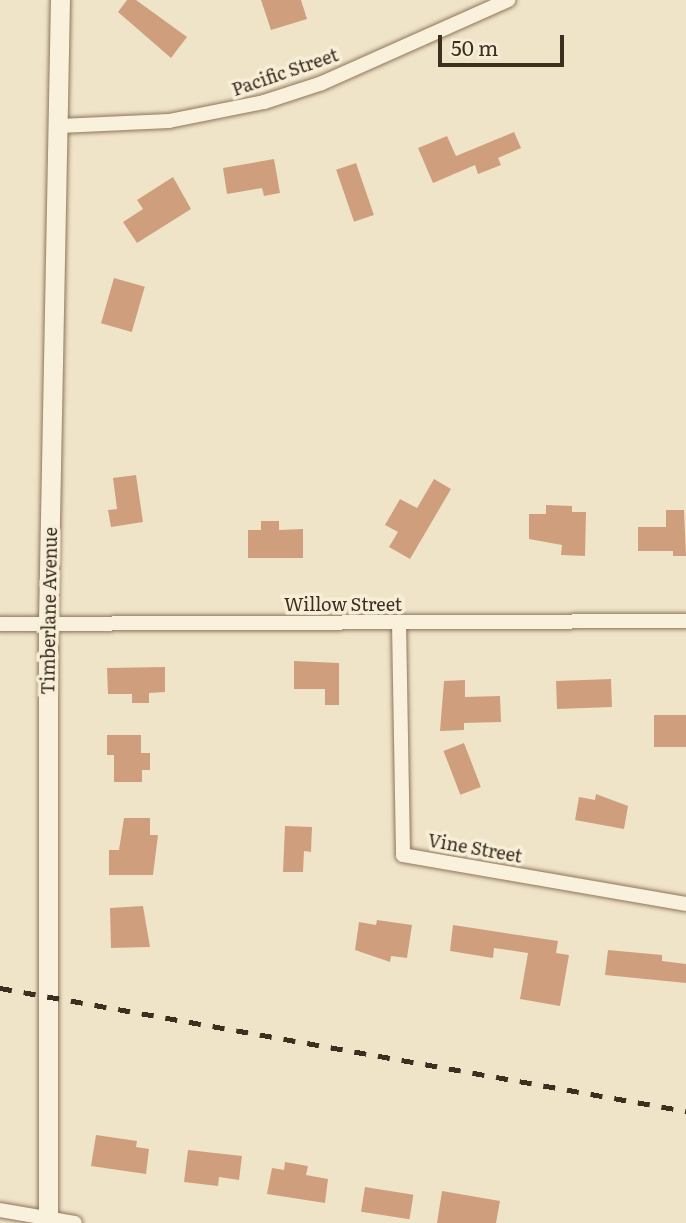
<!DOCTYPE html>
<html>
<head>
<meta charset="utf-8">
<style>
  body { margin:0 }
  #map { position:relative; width:686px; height:1223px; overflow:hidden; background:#f0e4c8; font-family:Literata,serif }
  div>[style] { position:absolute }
  .building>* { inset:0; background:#cf9f7d; transform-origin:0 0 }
  .roads { filter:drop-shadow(0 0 2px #8d765c) drop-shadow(0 0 2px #8d765c) }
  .street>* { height:14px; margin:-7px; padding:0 7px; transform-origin:7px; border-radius:7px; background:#faf1dc }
  .secondary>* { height:19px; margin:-9.5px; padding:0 9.5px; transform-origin:9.5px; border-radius:9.5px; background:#faf1dc }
  .rail>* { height:5px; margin-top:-2.5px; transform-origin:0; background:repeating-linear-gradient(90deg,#3d2e20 0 12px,transparent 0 24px) }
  span { translate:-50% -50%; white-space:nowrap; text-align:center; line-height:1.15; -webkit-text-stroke:7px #f7eed8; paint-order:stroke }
  .street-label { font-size:18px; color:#3d2e20 }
  .scale { position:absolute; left:438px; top:35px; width:126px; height:32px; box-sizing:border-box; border:4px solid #3d2e20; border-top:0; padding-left:9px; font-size:21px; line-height:24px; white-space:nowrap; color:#3d2e20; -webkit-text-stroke:5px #f7eed8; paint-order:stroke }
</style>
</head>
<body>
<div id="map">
  <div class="building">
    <div style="clip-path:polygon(127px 0,136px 0,187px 37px,171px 58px,118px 12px)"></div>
    <div style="clip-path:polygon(261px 0,301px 0,307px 19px,271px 30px)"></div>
    <div style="clip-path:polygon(514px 132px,521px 148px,498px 158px,501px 165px,478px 174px,475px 165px,433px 183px,418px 148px,447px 136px,456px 156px)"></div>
    <div style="clip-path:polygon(274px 159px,280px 193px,264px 196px,262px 188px,227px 194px,223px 168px)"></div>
    <div style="left:356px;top:163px;width:55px;height:21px;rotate:71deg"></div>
    <div style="clip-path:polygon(173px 177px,191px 209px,137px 243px,123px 222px,143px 209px,137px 200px)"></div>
    <div style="left:114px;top:278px;width:32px;height:47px;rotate:16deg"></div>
    <div style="clip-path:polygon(136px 475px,143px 522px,111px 527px,108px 510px,117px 509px,113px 478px)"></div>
    <div style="clip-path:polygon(434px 479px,451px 489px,410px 559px,389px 547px,398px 532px,385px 525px,400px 499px,417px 508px)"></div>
    <div style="clip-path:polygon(546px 505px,572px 506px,572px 512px,586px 512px,585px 556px,561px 555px,562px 545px,529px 539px,529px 514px,546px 514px)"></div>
    <div style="clip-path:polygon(666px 510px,684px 510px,686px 556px,673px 556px,673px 551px,638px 551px,638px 527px,666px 527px)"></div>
    <div style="clip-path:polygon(261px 521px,279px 521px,279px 530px,303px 529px,303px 558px,248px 558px,248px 530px,261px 530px)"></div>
    <div style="clip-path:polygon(294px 661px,339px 663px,339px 705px,325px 705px,325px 689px,294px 689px)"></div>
    <div style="clip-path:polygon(165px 667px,165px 692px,149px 693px,149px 703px,132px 703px,132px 694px,108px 694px,107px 668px)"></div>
    <div style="left:611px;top:679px;width:28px;height:55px;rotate:88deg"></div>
    <div style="clip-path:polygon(465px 680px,465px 697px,500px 696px,501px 722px,464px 723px,464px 730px,440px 731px,444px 681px)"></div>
    <div style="left:654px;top:715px;width:32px;height:32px"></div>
    <div style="clip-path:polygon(107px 735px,141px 735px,141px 753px,150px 753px,150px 770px,142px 770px,142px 782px,114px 782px,114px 755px,107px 755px)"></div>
    <div style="left:464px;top:743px;width:47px;height:22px;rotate:69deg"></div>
    <div style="clip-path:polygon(596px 794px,628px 806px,624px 829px,575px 820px,579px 797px,595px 800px)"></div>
    <div style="clip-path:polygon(124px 818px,150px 818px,150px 835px,158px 835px,153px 875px,109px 875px,109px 850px,119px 850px)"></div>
    <div style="clip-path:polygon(285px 826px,312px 827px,311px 852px,304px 851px,303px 872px,283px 872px)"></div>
    <div style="clip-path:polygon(143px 906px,150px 947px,111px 948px,110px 908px)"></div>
    <div style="clip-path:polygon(377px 920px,412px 925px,407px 958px,391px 956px,390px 962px,355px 950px,359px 922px,376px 925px)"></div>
    <div style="clip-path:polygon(453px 925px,558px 941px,556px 953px,569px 955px,560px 1006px,520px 999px,528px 953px,494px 948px,493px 958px,450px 951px)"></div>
    <div style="clip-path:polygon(608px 950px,662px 955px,662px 961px,686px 964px,686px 983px,605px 975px)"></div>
    <div style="clip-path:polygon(96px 1135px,137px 1141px,136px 1147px,149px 1149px,146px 1174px,91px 1166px)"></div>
    <div style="clip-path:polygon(188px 1150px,242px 1156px,239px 1180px,219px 1177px,218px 1186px,184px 1182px)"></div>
    <div style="clip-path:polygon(285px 1162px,308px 1166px,306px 1175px,328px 1179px,325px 1203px,267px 1194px,272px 1168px,284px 1170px)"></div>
    <div style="left:365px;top:1187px;width:49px;height:25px;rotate:9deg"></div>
    <div style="clip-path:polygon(442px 1191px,500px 1201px,496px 1223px,437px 1223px)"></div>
  </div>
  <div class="roads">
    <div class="street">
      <div style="left:60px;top:126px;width:109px;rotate:-2.6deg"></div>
      <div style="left:169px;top:121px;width:97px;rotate:-11.3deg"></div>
      <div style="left:264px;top:102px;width:61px;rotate:-18.1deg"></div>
      <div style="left:322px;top:83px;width:204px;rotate:-24deg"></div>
      <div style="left:399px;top:623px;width:232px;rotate:89deg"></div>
      <div style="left:403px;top:855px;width:287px;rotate:9.8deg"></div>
      <div style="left:0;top:624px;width:686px;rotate:-0.25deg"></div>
      <div style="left:0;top:1210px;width:76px;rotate:9.8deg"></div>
    </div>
    <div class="secondary">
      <div style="left:48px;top:1223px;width:600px;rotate:-90deg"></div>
      <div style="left:48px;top:623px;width:623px;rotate:-88.9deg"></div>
    </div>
  </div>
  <div class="rail">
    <div style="left:0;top:988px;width:697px;rotate:10.17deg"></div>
  </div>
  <div class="street-label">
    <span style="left:285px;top:72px;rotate:-19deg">Pacific Street</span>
    <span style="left:343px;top:604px">Willow Street</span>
    <span style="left:49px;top:611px;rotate:-89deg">Timberlane Avenue</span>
    <span style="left:475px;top:848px;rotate:10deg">Vine Street</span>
  </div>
  <div class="scale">50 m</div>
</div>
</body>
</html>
